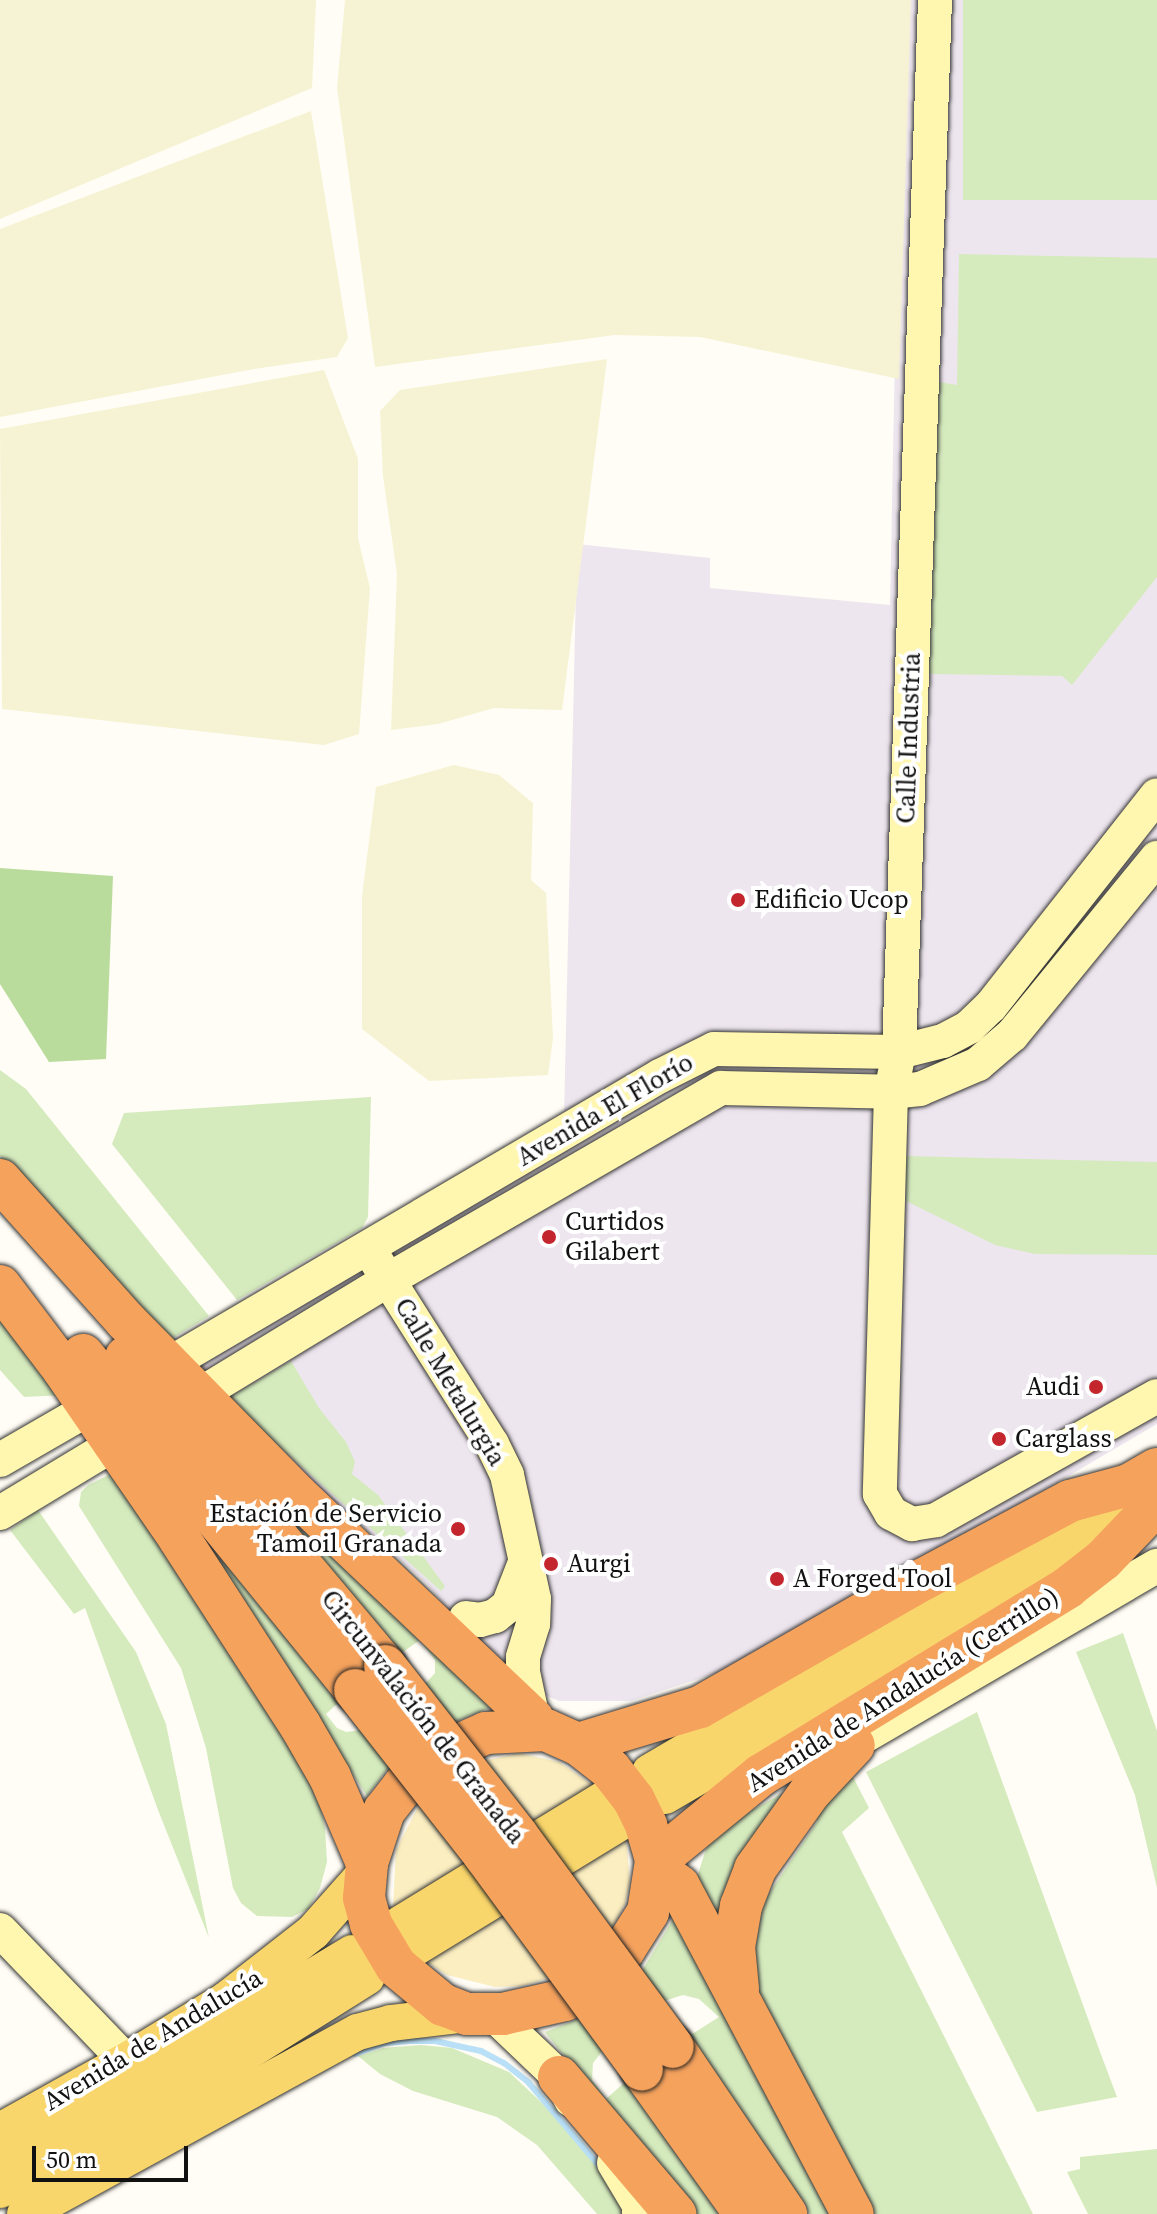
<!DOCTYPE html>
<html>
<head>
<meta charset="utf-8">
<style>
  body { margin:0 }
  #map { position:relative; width:1157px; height:2214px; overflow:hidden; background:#fffdf5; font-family:"Source Serif 4",serif }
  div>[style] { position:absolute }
  .industrial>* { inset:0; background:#eee6ef }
  .farmland>* { inset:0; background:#f6f3d4 }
  .green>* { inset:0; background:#d5ebbd; transform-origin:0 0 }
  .forest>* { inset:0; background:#b9dc9c }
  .sand>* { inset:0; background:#fbeec1 }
  .stream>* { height:6px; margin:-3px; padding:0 3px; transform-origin:3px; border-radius:3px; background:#b9e0f7 }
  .roads { filter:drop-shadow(0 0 2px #333) drop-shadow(0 0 2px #333) }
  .secondary>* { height:34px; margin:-17px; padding:0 17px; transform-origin:17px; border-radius:17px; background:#fff6b0 }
  .primary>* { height:36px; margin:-18px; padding:0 18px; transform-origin:18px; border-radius:18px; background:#f9d66b }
  .highway>* { height:42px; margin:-21px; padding:0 21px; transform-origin:21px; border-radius:21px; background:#f5a25d }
  .bridges { filter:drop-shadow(0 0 2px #222) drop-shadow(0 0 2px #222) }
  .highway-bridge>* { height:42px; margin:-21px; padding:0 21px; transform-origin:21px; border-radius:21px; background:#f5a25d }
  .dots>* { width:22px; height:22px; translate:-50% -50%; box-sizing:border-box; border:4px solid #fff; border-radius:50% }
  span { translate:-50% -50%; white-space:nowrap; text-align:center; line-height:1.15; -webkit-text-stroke:8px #fff; paint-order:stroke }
  .street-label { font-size:26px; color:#111 }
  .poi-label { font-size:26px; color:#111 }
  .left { translate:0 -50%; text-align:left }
  .right { translate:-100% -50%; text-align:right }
  .scale { position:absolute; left:32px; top:2146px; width:156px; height:36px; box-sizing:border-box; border:4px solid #111; border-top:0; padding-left:10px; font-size:24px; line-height:28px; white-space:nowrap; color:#111; -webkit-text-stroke:6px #fff; paint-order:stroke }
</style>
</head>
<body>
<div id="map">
  <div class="industrial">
    <div style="clip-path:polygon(902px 0,1157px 0,1157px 1424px,855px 1601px,732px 1668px,631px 1701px,559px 1701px,509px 1680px,426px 1583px,223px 1401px,178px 1347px,564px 1116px,577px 544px,710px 558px,710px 588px,890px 605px)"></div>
  </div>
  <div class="farmland">
    <div style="clip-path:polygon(0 0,316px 0,312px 88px,0 219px)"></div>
    <div style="clip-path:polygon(345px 0,911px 0,899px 379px,700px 337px,615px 335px,375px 367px,337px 88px)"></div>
    <div style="clip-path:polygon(311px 111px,348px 338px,337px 357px,254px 369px,0 417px,0 229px)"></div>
    <div style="clip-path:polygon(607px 359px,562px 710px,494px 708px,438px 724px,391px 730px,397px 574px,383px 476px,380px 411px,400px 390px)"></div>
    <div style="clip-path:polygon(324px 370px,358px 459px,358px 538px,370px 588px,359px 734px,324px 745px,2px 709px,0 429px)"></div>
    <div style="clip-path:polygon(454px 765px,499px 775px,533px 803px,531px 880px,546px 893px,553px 1038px,548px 1075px,429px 1081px,362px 1029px,362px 896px,376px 787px)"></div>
  </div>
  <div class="green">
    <div style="left:963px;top:0;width:194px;height:200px"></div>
    <div style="clip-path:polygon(959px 254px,1157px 258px,1157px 577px,1072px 685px,1062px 676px,928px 674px,935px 411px,940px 382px,957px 385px)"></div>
    <div style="clip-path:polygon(0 1070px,26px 1089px,209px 1316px,166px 1342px,93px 1269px,0 1156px)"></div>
    <div style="clip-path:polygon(371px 1097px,368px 1217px,362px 1228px,237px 1300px,112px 1144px,124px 1113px)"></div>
    <div style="clip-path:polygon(906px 1156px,1157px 1162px,1157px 1255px,1035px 1254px,995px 1245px,906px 1201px)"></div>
    <div style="clip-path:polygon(0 1310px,65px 1395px,24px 1397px,0 1370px)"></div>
    <div style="clip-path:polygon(291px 1361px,319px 1408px,346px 1442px,355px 1462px,352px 1474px,378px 1495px,445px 1586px,441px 1591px,226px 1399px)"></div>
    <div style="clip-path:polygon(245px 1468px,494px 1706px,423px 1735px,389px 1767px,367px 1796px,173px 1496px,339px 1702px,326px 1714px,337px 1728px,346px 1732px,361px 1730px,425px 1684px,435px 1673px,435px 1660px,420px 1640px,400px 1654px)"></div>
    <div style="clip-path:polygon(121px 1469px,267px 1697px,319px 1800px,325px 1828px,327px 1862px,320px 1888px,308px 1909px,292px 1917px,257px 1916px,241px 1903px,233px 1888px,206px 1748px,181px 1668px,79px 1506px,81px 1492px,88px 1485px)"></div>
    <div style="clip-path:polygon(38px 1510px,136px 1652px,166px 1724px,209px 1938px,158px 1810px,85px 1608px,74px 1614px,10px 1530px)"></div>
    <div style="clip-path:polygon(1123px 1633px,1157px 1731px,1157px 1888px,1135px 1795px,1076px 1652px)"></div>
    <div style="clip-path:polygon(977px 1712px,1099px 2049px,1117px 2097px,1037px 2112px,866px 1772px)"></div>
    <div style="clip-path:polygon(852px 1775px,869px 1808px,842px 1832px,1033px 2214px,867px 2214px,759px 1996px,755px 1966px,756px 1926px,768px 1895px,817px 1822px,816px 1809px)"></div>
    <div style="clip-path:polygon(800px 1783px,722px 1939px,697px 1877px,707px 1846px,730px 1823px)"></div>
    <div style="clip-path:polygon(678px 1911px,841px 2214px,810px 2214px,689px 2036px,719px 2017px,699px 1999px,683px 1995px,664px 2001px,604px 2049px,593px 2063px,592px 2080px,606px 2099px,626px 2081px,719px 2214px,689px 2214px,545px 2032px,581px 2018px,617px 1997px,643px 1969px)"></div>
    <div style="clip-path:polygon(421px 2045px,452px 2048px,509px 2072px,556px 2116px,630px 2207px,630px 2214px,597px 2214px,537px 2145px,497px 2117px,413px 2091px,380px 2074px,358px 2056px,383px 2048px)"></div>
    <div style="clip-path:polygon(1157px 2149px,1157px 2214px,1088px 2214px,1067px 2172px,1080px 2169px,1080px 2157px)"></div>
  </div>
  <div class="forest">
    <div style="clip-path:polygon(0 868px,113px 876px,106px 1059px,49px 1062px,0 984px)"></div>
  </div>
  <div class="sand">
    <div style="clip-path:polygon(519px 1753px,559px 1762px,594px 1786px,393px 1908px,396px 1850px,417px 1809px,432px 1793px,474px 1763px)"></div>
    <div style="clip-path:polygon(626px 1838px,630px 1882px,625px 1904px,612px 1928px,595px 1948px,552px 1977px,522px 1986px,495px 1987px,447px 1975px,425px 1961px)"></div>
  </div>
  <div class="stream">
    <div style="left:355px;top:2054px;width:33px;rotate:-20deg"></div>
    <div style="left:386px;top:2043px;width:24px;rotate:-5deg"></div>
    <div style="left:410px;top:2041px;width:25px"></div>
    <div style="left:435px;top:2041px;width:47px;rotate:12.3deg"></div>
    <div style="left:481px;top:2051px;width:26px;rotate:28deg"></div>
    <div style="left:504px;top:2063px;width:31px;rotate:38deg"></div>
    <div style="left:528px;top:2082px;width:113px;rotate:49.7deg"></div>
  </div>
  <div class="roads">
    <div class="secondary">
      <div style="left:935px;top:0;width:1053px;rotate:91.96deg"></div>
      <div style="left:899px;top:1052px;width:41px;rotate:101.3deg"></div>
      <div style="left:891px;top:1092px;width:402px;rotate:91.6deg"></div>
      <div style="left:880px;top:1494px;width:22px;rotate:60deg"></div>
      <div style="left:891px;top:1513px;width:24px;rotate:28deg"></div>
      <div style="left:912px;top:1524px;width:24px;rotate:-9deg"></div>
      <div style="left:936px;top:1520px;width:253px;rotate:-29.3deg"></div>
      <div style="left:377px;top:1262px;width:215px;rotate:57.7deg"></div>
      <div style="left:492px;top:1444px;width:34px;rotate:64deg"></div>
      <div style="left:507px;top:1475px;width:127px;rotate:77.7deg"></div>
      <div style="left:534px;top:1599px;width:25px;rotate:92deg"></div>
      <div style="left:533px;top:1624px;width:34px;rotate:107deg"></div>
      <div style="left:523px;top:1657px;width:15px;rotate:90deg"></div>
      <div style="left:523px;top:1672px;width:48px;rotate:78deg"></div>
      <div style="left:533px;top:1719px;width:8px;rotate:40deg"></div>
      <div style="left:181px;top:1357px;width:555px;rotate:-30.4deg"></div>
      <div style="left:660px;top:1076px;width:60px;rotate:-26.6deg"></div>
      <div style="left:714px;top:1049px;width:185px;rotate:0.9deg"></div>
      <div style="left:899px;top:1052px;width:45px;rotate:-14deg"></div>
      <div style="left:943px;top:1041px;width:30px;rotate:-28deg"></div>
      <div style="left:969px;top:1027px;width:30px;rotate:-44deg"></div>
      <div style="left:991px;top:1006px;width:268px;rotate:-51.8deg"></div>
      <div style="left:212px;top:1387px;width:206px;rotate:-31.3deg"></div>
      <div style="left:388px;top:1280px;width:384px;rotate:-30deg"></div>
      <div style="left:721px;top:1088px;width:170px;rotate:1.3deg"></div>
      <div style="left:891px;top:1092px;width:29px;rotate:-6deg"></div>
      <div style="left:920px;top:1089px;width:63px;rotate:-23.3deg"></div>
      <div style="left:978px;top:1064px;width:45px;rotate:-40.5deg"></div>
      <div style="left:1012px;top:1035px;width:229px;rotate:-50.7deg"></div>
      <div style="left:0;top:1460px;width:90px;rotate:-30deg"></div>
      <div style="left:0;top:1513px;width:118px;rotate:-31.1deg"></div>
      <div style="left:466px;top:1618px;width:14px;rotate:8deg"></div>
      <div style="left:480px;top:1620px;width:16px;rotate:-15deg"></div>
      <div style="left:495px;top:1616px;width:16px;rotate:-38deg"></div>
      <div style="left:508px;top:1606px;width:44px;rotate:-68.7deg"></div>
      <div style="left:830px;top:1756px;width:378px;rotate:-30.2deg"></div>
      <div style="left:0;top:1930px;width:182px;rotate:46.1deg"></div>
      <div style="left:494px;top:2015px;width:90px;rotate:43.6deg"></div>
      <div style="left:559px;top:2077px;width:26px;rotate:62deg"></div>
      <div style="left:614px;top:2163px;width:49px;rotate:59.2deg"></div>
      <div style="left:639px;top:2205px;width:9px;rotate:90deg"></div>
    </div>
    <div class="primary">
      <div style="left:650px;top:1772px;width:497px;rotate:-30.3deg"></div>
      <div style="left:1079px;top:1521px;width:52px;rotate:-35.5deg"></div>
      <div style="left:665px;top:1796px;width:518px;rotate:-30.28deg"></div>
      <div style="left:545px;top:1835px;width:69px;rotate:-31.4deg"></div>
      <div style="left:562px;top:1858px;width:66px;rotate:-31.3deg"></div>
      <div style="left:400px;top:1924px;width:90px;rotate:-31.4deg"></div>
      <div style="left:415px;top:1948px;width:94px;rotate:-31.5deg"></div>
      <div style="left:0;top:2131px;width:144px;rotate:-29.1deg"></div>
      <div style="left:126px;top:2061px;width:117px;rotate:-31.4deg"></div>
      <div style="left:226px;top:2000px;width:110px;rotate:-38deg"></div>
      <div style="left:313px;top:1932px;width:80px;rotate:-48.5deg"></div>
      <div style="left:0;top:2161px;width:144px;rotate:-29.6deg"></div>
      <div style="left:125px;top:2090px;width:265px;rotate:-31.1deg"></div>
      <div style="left:0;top:2190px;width:266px;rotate:-29deg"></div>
      <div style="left:233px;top:2061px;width:158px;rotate:-32.1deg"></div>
      <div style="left:25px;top:2214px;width:379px;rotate:-28.7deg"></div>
      <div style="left:358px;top:2032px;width:34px;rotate:-15deg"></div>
      <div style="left:391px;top:2023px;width:77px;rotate:-6.8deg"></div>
    </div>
    <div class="highway">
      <div style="left:0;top:1180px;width:189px;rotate:48.2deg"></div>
      <div style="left:126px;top:1321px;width:244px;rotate:45.5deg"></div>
      <div style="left:297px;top:1495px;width:325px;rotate:43.5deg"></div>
      <div style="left:0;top:1286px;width:104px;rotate:52.8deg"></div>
      <div style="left:63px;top:1369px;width:205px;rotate:55.5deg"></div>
      <div style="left:179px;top:1538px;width:223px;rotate:57.1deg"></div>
      <div style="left:300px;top:1725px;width:60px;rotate:60deg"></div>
      <div style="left:330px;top:1777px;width:94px;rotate:66.7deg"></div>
      <div style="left:83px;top:1355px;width:432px;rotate:50.9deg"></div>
      <div style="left:126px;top:1357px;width:403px;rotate:50deg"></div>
      <div style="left:546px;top:1730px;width:35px;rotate:24deg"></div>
      <div style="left:578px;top:1744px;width:41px;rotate:38deg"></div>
      <div style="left:610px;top:1769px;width:39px;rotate:52deg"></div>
      <div style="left:634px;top:1800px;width:28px;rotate:64deg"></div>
      <div style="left:646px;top:1825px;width:37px;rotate:74deg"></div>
      <div style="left:656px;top:1861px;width:52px;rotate:98.9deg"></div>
      <div style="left:648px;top:1912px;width:45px;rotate:122.3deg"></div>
      <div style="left:624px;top:1950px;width:39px;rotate:132deg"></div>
      <div style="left:598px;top:1979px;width:39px;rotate:148deg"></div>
      <div style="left:565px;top:2000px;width:64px;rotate:167.3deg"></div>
      <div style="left:503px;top:2014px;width:36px;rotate:180deg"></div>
      <div style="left:467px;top:2014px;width:26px;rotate:-159deg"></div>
      <div style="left:443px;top:2005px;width:61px;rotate:-140.3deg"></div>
      <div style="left:396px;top:1966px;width:49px;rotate:-120.8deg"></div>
      <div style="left:371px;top:1924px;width:27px;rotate:-105deg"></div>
      <div style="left:364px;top:1898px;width:35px;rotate:-85deg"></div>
      <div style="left:367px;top:1863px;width:55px;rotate:-71.9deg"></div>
      <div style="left:384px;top:1811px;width:33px;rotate:-52deg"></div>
      <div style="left:404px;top:1785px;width:42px;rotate:-44deg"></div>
      <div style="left:434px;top:1756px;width:57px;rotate:-23.9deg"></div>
      <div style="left:486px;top:1733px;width:60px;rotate:-2.9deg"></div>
      <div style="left:578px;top:1744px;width:127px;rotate:-16.9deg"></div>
      <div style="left:700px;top:1707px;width:256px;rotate:-29.8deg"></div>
      <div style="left:922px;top:1580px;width:168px;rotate:-28.1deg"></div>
      <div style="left:1070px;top:1501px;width:61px;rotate:-15.2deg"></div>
      <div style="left:1129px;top:1485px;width:32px;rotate:-30deg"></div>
      <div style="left:656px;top:1861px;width:136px;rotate:-39.3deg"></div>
      <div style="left:761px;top:1775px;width:359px;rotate:-31.4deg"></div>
      <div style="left:1067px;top:1588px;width:46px;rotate:-37.9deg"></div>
      <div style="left:1103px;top:1560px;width:62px;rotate:-46.3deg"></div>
      <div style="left:1146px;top:1515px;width:13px;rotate:-29deg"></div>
      <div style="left:657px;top:1869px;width:28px;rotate:38deg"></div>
      <div style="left:679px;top:1886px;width:371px;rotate:62.1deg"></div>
      <div style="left:738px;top:1989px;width:42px;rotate:-95.4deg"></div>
      <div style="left:734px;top:1947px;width:42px;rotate:-80.3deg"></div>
      <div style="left:741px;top:1906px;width:40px;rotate:-69deg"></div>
      <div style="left:755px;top:1869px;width:95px;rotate:-54.5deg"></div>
      <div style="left:810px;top:1792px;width:64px;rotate:-46.9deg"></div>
      <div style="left:673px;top:2047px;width:202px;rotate:55.9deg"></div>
      <div style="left:642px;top:2070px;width:177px;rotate:54.4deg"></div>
      <div style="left:559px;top:2077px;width:180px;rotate:49.7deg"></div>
    </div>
  </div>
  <div class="bridges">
    <div class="highway-bridge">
      <div style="left:385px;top:1666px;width:214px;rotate:52deg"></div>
      <div style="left:517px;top:1835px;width:263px;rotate:53.7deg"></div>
      <div style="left:355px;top:1690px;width:211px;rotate:51.9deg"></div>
      <div style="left:485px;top:1856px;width:265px;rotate:53.7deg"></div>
    </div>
  </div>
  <div class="dots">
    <div style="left:738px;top:900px;background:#c4262e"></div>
    <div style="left:549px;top:1237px;background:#c4262e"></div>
    <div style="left:1096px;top:1387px;background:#c4262e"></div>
    <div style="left:999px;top:1439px;background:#c4262e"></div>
    <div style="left:458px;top:1529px;background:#c4262e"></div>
    <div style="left:551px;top:1564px;background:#c4262e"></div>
    <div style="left:777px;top:1579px;background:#c4262e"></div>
  </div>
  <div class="street-label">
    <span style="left:909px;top:738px;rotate:-88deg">Calle Industria</span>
    <span style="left:605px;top:1110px;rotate:-30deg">Avenida El Florío</span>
    <span style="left:450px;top:1382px;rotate:59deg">Calle Metalurgia</span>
    <span style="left:903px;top:1690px;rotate:-32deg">Avenida de Andalucía (Cerrillo)</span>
    <span style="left:423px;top:1717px;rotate:52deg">Circunvalación de Granada</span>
    <span style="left:153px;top:2040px;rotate:-31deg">Avenida de Andalucía</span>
  </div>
  <div class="poi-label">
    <span class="left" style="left:754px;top:900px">Edificio Ucop</span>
    <span class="left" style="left:565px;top:1237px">Curtidos<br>Gilabert</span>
    <span class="right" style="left:1080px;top:1387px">Audi</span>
    <span class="left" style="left:1015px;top:1439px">Carglass</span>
    <span class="right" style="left:442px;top:1529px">Estación de Servicio<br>Tamoil Granada</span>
    <span class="left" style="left:567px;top:1564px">Aurgi</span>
    <span class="left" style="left:793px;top:1579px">A Forged Tool</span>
  </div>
  <div class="scale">50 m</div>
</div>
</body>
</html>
